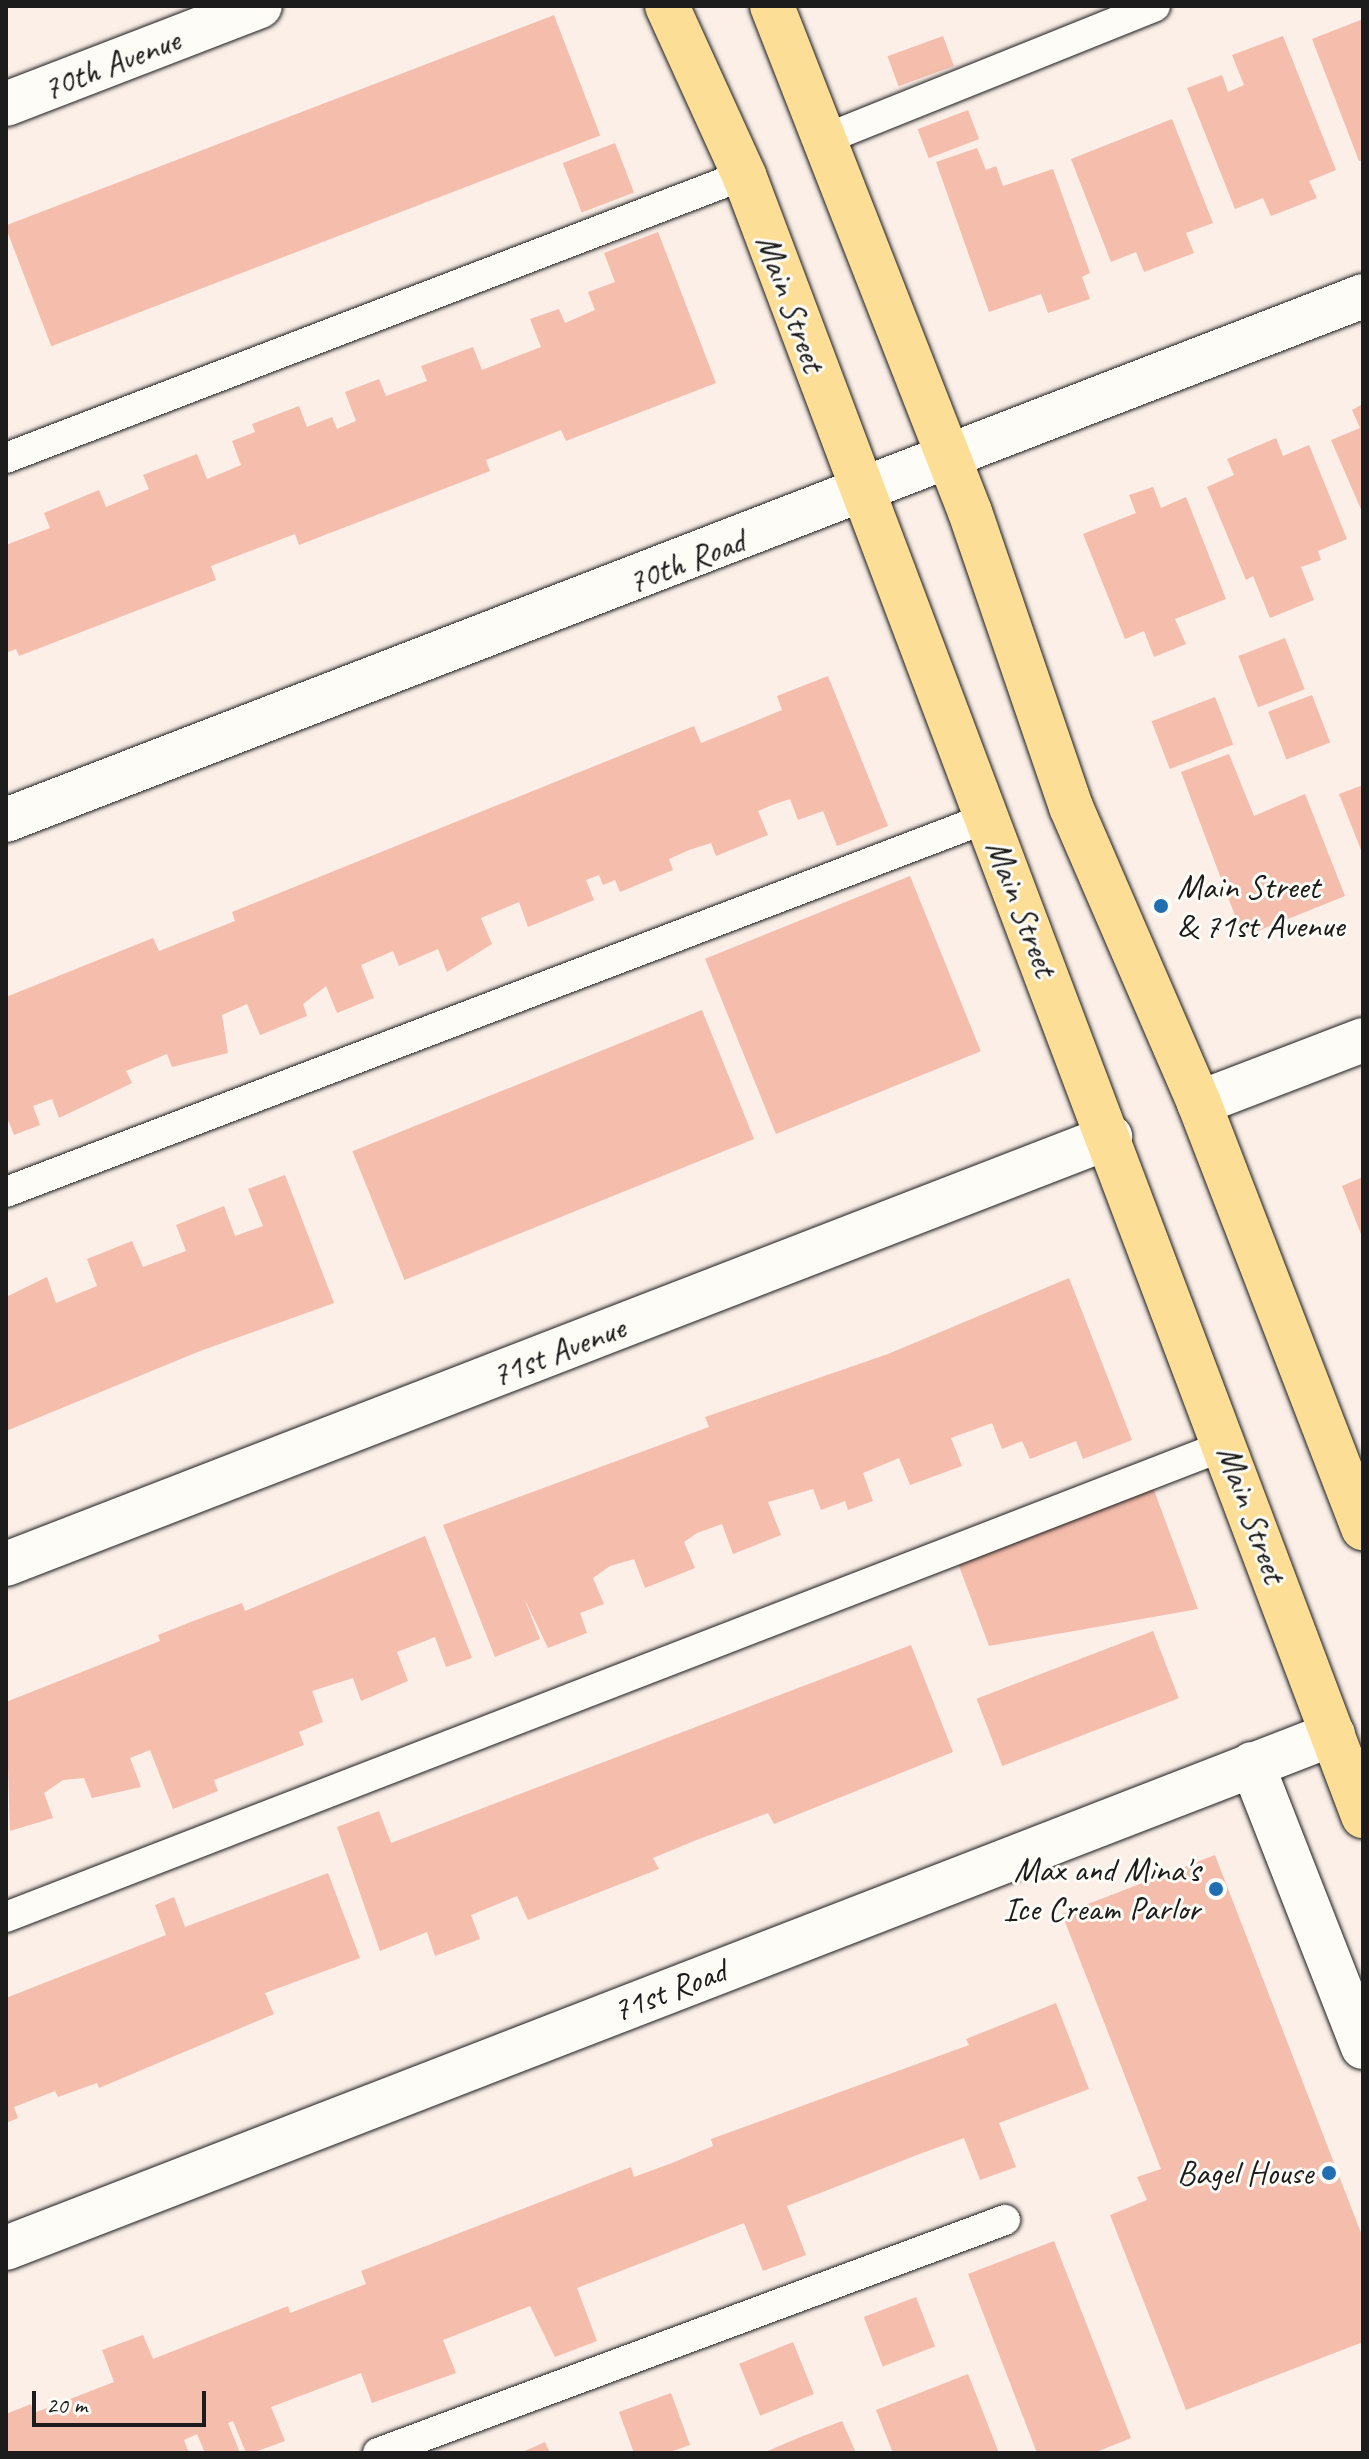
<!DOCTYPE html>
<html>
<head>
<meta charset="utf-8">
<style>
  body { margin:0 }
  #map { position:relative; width:1369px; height:2459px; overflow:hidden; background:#fbefe8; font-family:Caveat,sans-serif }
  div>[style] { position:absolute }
  .building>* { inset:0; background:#f5bdac; transform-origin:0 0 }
  .roads { filter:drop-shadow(0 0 2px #1c1c1c) drop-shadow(0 0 2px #1c1c1c) }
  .service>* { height:30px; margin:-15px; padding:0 15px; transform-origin:15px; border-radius:15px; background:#fdfcf7 }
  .minor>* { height:44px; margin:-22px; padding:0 22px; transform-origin:22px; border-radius:22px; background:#fdfcf7 }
  .primary>* { height:44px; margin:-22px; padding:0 22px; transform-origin:22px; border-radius:22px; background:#fcde96 }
  .dots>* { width:22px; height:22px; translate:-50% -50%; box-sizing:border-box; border:4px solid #fdfcf7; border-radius:50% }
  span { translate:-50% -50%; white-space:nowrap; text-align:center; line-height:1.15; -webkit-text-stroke:6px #fdfcf7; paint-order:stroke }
  .street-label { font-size:34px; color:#1c1c1c }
  .poi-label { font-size:34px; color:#1c1c1c }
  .left { translate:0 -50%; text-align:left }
  .right { translate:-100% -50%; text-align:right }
  .frame { position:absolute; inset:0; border:8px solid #1c1c1c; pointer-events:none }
  .scale { position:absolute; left:32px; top:2391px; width:174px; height:36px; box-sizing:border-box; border:4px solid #1c1c1c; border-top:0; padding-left:10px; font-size:24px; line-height:28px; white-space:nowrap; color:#1c1c1c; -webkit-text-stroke:6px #fdfcf7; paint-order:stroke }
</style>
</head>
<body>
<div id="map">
  <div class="building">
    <div style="left:554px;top:15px;width:129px;height:588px;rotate:69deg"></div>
    <div style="clip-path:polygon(1363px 19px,1363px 160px,1359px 161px,1312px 39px)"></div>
    <div style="left:943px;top:36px;width:32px;height:59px;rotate:70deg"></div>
    <div style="clip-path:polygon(1283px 36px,1336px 170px,1309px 181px,1317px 198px,1271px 216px,1263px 198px,1235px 209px,1187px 88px,1222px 75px,1228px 92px,1244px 85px,1232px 55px)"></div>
    <div style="left:968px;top:110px;width:31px;height:54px;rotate:69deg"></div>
    <div style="clip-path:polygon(1172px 119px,1213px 223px,1186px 233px,1194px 253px,1144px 272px,1136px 252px,1111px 262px,1071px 159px)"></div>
    <div style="left:615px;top:143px;width:53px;height:56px;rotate:69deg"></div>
    <div style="clip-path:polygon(977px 148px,986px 170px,996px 166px,1003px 186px,1053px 169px,1090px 273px,1082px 277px,1090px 299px,1048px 313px,1041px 294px,989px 312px,936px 162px)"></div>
    <div style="clip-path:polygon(658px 232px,716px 383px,566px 441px,561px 430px,486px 460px,490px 471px,299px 545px,295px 534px,211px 566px,216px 580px,19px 656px,16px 649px,6px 653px,6px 545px,50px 528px,44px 513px,99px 490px,106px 507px,149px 489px,143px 475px,197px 454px,207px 479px,222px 473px,241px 465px,232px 441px,255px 432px,252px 424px,299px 406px,307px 427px,332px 417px,337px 429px,356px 421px,345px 392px,379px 379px,386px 396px,427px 381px,421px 366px,473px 347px,482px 370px,541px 347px,530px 319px,559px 309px,565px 323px,595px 310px,588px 292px,615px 282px,604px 253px)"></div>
    <div style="clip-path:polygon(1363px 404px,1363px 514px,1331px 440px,1360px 428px,1352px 410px)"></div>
    <div style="clip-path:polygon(1276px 438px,1283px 456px,1309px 445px,1347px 539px,1318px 551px,1321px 560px,1301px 567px,1314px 600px,1270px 618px,1253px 576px,1246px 580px,1207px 487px,1234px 475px,1227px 459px)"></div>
    <div style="clip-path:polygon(1153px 487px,1161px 508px,1186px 497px,1226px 599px,1175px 619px,1186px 644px,1154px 657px,1144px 631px,1125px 639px,1083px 534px,1136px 513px,1129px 495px)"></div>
    <div style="left:1285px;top:638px;width:55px;height:50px;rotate:69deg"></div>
    <div style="clip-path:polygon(828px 676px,888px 826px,837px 846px,823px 811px,798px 820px,790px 799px,772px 805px,758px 811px,768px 835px,716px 856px,711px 843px,689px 850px,669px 859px,673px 870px,620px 892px,615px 880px,603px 885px,599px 875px,586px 880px,594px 900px,528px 927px,519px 902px,481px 918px,492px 944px,447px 972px,438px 949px,399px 966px,393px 951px,361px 965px,374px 998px,337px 1013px,326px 986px,303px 1004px,307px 1016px,260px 1035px,247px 1004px,222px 1015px,228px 1053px,172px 1067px,167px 1054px,126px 1071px,132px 1083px,59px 1118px,52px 1099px,33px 1106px,40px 1125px,14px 1135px,6px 1115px,6px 997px,153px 938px,159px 951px,235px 921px,232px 912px,694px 726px,701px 743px,741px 727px,782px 710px,777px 696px)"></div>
    <div style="left:1312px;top:695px;width:51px;height:47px;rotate:69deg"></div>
    <div style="left:1215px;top:697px;width:51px;height:68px;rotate:69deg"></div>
    <div style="clip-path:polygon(1229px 754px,1254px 816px,1305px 794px,1345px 896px,1243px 937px,1181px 772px)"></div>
    <div style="clip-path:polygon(1363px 785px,1363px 855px,1339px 794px)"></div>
    <div style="left:910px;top:876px;width:189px;height:221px;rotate:68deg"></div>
    <div style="left:702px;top:1010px;width:139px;height:377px;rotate:68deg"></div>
    <div style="clip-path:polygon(285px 1175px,334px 1303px,200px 1351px,6px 1431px,6px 1297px,47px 1277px,56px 1303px,97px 1286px,87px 1259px,132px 1241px,143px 1267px,186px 1251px,176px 1225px,224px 1206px,235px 1236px,263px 1226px,248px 1189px)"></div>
    <div style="clip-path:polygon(1363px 1177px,1363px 1239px,1342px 1186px)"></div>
    <div style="clip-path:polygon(1069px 1278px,1132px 1440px,1083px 1459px,1076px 1441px,1030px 1459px,1022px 1441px,1002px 1449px,992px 1423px,951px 1438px,962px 1466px,910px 1485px,899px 1458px,863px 1473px,873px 1501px,848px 1510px,845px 1501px,821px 1510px,813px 1489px,768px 1502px,781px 1535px,733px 1554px,722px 1524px,697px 1533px,684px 1542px,695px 1568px,645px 1588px,634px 1559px,610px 1566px,593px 1578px,604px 1604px,580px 1613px,587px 1633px,548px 1648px,524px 1598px,540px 1639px,495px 1657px,443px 1525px,709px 1427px,705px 1417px,888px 1354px)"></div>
    <div style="clip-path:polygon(1151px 1482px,1198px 1609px,989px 1646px,956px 1558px)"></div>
    <div style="clip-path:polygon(425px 1536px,472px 1658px,446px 1667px,435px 1637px,397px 1652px,408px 1681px,380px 1693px,361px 1701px,353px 1678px,312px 1691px,323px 1722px,299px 1732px,304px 1745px,214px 1780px,218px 1791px,173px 1809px,150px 1750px,130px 1758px,141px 1787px,92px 1798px,84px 1778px,63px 1780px,44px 1793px,53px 1818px,10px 1831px,6px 1702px,160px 1641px,158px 1635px,201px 1618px,242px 1603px,245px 1611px)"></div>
    <div style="left:1153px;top:1631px;width:72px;height:189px;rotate:69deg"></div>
    <div style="clip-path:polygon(911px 1645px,953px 1752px,774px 1824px,768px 1813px,694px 1841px,653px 1858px,659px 1869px,528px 1920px,517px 1896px,471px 1915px,480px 1939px,435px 1956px,427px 1932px,380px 1951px,337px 1827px,379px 1811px,391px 1843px)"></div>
    <div style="clip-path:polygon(1215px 1855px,1363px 2238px,1363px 2342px,1186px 2410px,1110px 2215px,1147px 2200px,1137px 2177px,1161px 2169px,1062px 1914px)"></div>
    <div style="clip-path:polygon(328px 1873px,360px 1958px,265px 1993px,274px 2014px,99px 2088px,97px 2083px,58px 2097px,55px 2091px,14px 2107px,18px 2118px,6px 2123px,6px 1998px,166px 1935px,155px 1905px,174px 1897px,185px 1927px)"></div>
    <div style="clip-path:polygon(1056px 2003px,1089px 2089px,999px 2123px,1016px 2167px,980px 2180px,964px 2138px,922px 2153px,787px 2206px,806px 2255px,763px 2271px,744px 2223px,577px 2288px,597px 2341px,555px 2357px,530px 2306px,443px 2340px,456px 2373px,372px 2403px,361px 2373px,271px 2407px,285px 2441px,252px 2453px,246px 2453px,233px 2421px,228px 2423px,240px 2453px,205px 2453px,197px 2434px,184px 2440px,189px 2453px,6px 2453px,6px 2414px,31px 2404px,34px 2413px,114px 2382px,102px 2350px,143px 2335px,153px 2359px,288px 2306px,290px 2313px,366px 2284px,361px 2271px,631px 2167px,634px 2177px,672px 2163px,713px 2146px,711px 2139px,969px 2045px,966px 2039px)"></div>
    <div style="clip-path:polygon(1054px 2241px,1131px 2438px,1094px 2453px,1037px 2453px,968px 2274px)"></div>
    <div style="left:916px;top:2297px;width:53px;height:56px;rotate:69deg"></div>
    <div style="left:793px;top:2342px;width:56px;height:58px;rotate:68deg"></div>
    <div style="clip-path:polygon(968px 2374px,999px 2453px,893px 2453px,876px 2410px)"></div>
    <div style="clip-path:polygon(671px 2393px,690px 2445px,667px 2453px,634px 2453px,619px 2412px)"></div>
    <div style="clip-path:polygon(842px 2421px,856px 2453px,763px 2453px,798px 2438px)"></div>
    <div style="clip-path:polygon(545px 2442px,550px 2453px,520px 2453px)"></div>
  </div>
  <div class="roads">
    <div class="service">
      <div style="left:820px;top:141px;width:361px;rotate:-21.9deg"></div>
      <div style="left:6px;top:458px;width:790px;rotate:-20.98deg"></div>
      <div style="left:6px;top:1192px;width:1050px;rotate:-20.87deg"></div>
      <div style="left:6px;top:1917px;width:1308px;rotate:-21.15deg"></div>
      <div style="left:378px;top:2453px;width:669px;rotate:-20.39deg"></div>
    </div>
    <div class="minor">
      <div style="left:6px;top:104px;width:272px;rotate:-21.1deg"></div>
      <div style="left:6px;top:820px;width:1455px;rotate:-21.11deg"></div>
      <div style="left:1199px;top:1103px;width:176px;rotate:-21deg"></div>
      <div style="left:6px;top:1564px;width:1184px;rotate:-21.15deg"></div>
      <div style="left:1252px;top:1764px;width:304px;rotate:68.6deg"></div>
      <div style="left:6px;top:2248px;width:1423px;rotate:-21.17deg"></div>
    </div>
    <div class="primary">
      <div style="left:667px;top:6px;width:186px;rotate:65.5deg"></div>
      <div style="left:744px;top:175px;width:1754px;rotate:69.33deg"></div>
      <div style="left:772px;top:6px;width:543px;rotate:68.63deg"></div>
      <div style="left:970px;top:512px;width:312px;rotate:71.1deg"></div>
      <div style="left:1071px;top:807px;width:322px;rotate:66.6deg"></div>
      <div style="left:1199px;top:1103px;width:456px;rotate:68.9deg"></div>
    </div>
  </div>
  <div class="dots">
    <div style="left:1161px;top:906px;background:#1f6fb2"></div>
    <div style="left:1216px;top:1889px;background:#1f6fb2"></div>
    <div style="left:1329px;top:2173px;background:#1f6fb2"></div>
  </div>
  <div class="street-label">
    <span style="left:111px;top:64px;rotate:-21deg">70th Avenue</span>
    <span style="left:791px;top:303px;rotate:70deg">Main Street</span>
    <span style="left:686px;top:561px;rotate:-21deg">70th Road</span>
    <span style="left:1022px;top:908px;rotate:69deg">Main Street</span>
    <span style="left:558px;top:1351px;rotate:-21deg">71st Avenue</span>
    <span style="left:1252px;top:1514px;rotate:70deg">Main Street</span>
    <span style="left:669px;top:1990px;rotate:-21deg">71st Road</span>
  </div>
  <div class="poi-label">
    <span class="left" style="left:1177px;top:906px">Main Street<br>&amp; 71st Avenue</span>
    <span class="right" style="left:1200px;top:1889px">Max and Mina's<br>Ice Cream Parlor</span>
    <span class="right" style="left:1313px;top:2173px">Bagel House</span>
  </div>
  <div class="frame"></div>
  <div class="scale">20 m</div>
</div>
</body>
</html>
